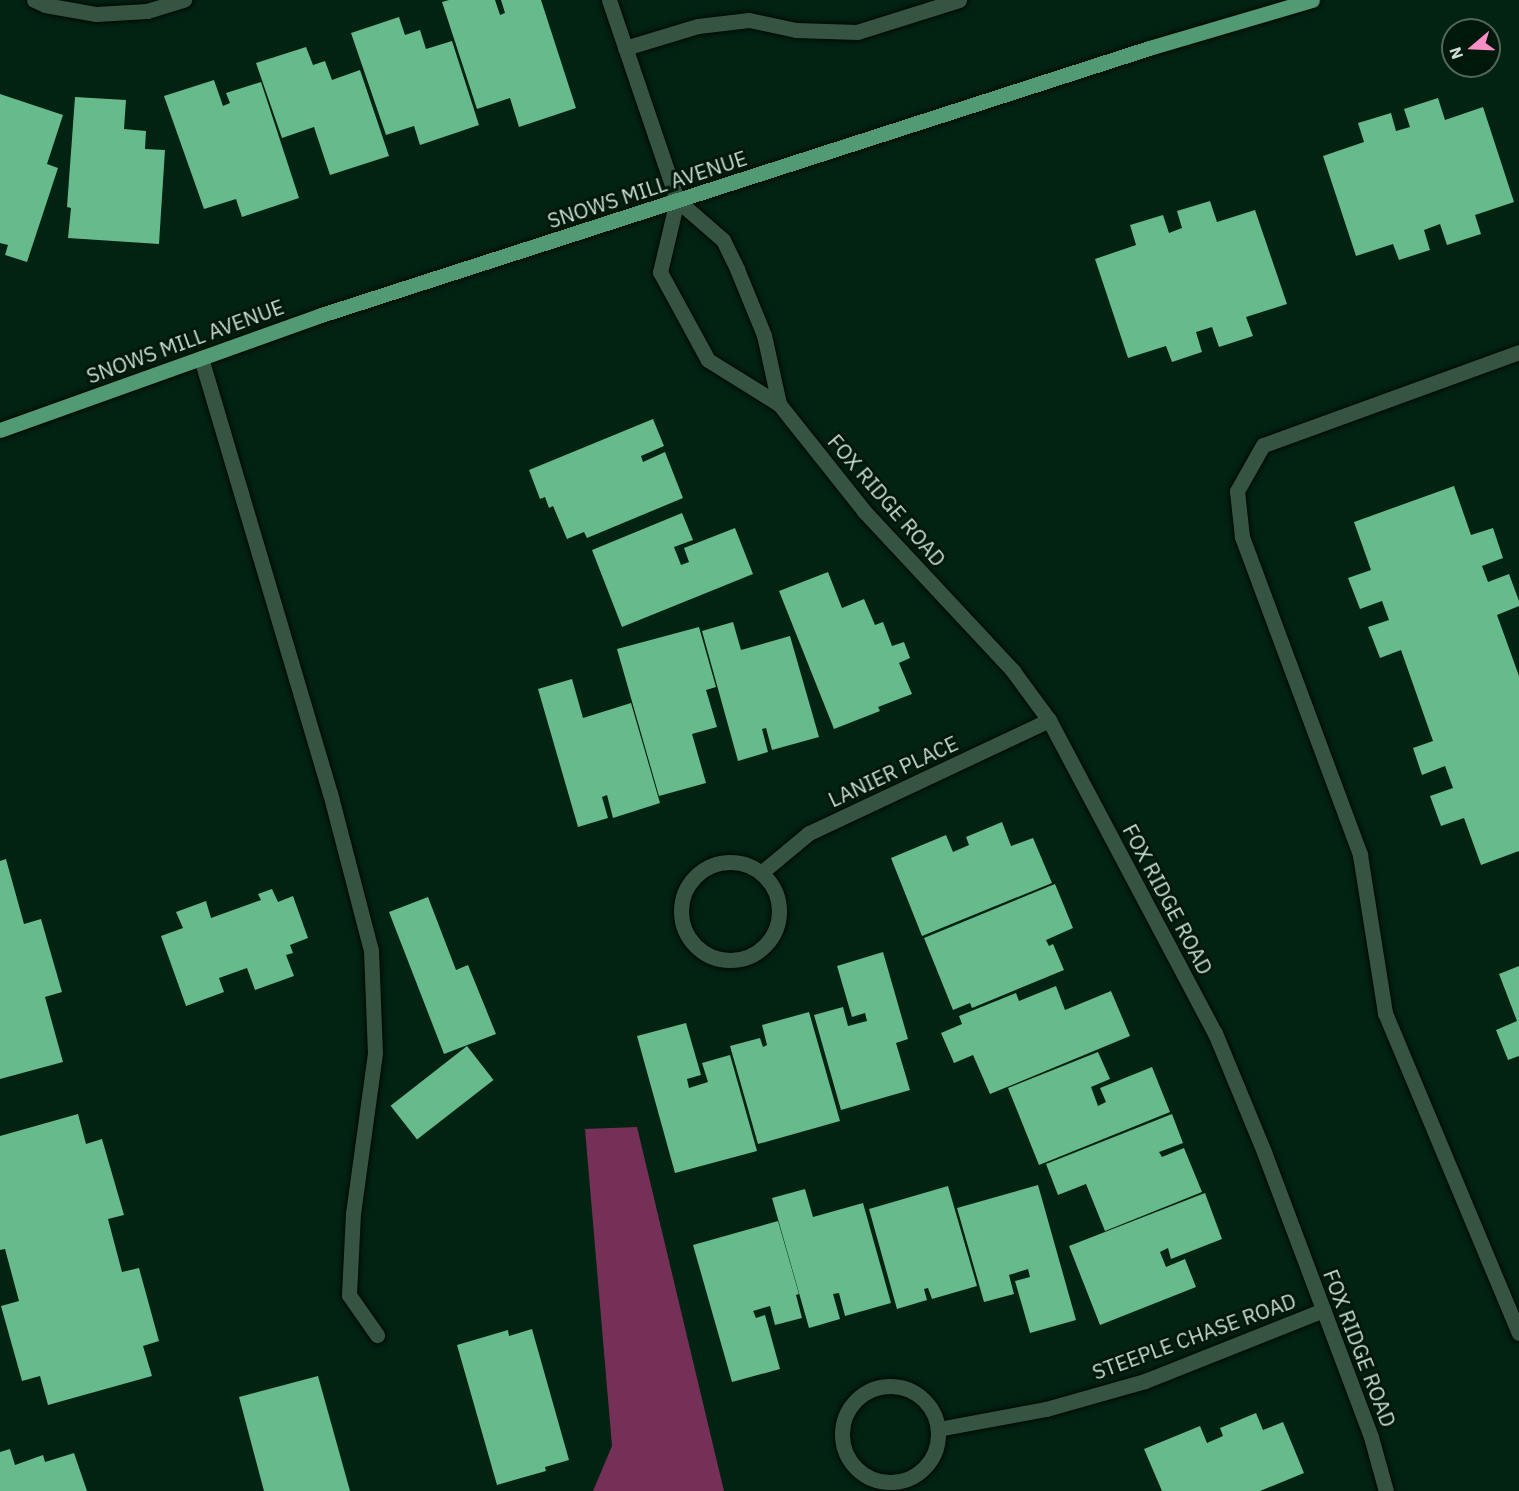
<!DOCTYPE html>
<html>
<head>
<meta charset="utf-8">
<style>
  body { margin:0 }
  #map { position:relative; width:1519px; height:1491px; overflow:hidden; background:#022212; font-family:"IBM Plex Sans",sans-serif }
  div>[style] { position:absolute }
  .forest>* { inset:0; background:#753057 }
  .building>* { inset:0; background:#66ba8b; transform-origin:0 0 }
  .roads { filter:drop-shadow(0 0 2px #000a02) drop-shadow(0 0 2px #000a02) }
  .minor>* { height:15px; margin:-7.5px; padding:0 7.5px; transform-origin:7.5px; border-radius:7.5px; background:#355542 }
  .minor>.ring { margin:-7.5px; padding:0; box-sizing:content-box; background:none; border:15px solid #355542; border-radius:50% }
  .major>* { height:15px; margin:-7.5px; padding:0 7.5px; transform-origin:7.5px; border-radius:7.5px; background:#529a73 }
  span { translate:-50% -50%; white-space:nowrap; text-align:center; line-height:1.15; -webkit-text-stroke:6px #001809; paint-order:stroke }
  .street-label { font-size:21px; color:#ccded3 }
  .north { position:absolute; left:1441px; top:18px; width:60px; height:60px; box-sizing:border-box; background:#001809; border:2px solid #52675a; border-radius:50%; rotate:251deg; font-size:16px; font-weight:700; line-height:24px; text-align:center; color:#ccded3 }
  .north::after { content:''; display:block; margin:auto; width:21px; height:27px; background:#fa8fc8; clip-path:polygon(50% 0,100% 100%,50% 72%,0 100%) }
</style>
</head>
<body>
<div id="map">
  <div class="forest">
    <div style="clip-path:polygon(637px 1127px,724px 1491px,593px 1491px,612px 1446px,585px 1129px)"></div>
  </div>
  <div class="building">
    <div style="clip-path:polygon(449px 0,495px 0,500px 15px,505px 13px,501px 0,541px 0,576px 108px,519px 127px,510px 98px,477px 109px,442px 2px)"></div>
    <div style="clip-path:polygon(399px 17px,405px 35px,420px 30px,426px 49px,452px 41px,479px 125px,420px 145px,414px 126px,386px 135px,351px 33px)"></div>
    <div style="clip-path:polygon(306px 47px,313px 65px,325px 61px,332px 80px,360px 70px,389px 156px,330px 175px,314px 127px,282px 138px,256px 63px)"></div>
    <div style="clip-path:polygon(214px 80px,223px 106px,230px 103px,226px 93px,261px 82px,299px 198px,242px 217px,236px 199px,204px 209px,164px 96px)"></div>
    <div style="clip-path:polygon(0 94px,63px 115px,47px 164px,58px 168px,27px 262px,5px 255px,8px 245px,0 243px)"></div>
    <div style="clip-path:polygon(75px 97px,126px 100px,124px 129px,146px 131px,145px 149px,165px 150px,159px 244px,68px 238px,71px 208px,67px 207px)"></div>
    <div style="clip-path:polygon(1438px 98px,1445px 120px,1483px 107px,1514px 202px,1475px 215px,1481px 234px,1447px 245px,1440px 224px,1424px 230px,1430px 250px,1399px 260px,1393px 244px,1356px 256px,1323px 156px,1364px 142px,1358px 123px,1391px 113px,1396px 131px,1410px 127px,1404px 109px)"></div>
    <div style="clip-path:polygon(1210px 201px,1217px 222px,1255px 210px,1287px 304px,1246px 317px,1253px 336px,1219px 347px,1212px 327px,1196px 332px,1202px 352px,1172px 362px,1166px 346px,1128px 358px,1095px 259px,1136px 245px,1130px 225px,1163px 215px,1169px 233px,1182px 228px,1177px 211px)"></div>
    <div style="clip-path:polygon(653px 419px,664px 446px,641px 456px,643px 462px,665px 452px,683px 498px,587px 538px,584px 532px,567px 539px,553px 506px,549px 508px,545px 497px,540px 499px,529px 470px)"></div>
    <div style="clip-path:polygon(1454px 486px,1471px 535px,1493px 528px,1503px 558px,1482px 566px,1488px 582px,1509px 574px,1519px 601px,1519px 606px,1497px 615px,1519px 676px,1519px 851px,1481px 865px,1464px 818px,1441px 826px,1430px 796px,1453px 788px,1445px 766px,1422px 775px,1413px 748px,1433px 741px,1401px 650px,1380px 658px,1368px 627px,1389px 620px,1382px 601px,1360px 609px,1348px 578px,1371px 570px,1354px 522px)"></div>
    <div style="clip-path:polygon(682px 513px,693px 540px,674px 547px,681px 565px,689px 562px,684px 548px,735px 528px,753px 574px,622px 627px,592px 550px)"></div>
    <div style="clip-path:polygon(828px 572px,842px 608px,864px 599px,875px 625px,883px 622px,892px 646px,904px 642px,910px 658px,899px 663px,912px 694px,878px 707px,880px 711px,834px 729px,779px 591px)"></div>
    <div style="clip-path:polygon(733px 622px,741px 650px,790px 636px,819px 737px,772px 750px,766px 728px,762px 729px,768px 752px,738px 761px,702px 631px)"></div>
    <div style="clip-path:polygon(699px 627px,716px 687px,706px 690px,717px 727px,692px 734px,706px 783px,659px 796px,617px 649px)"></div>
    <div style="clip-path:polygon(572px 679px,583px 718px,631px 703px,660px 803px,613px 818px,607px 795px,602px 797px,608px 818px,578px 827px,538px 689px)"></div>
    <div style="clip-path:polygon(1002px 822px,1011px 846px,1033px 838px,1052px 883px,922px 936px,891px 858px,946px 835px,953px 852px,969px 845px,966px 837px)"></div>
    <div style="clip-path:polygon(6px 859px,24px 924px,41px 919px,62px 992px,45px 997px,63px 1062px,0 1079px,0 861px)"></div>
    <div style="clip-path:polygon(1055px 884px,1073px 928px,1046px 940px,1049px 946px,1053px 944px,1064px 970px,972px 1008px,970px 1003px,953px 1010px,924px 938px)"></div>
    <div style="clip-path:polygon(272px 889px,278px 902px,293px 896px,308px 938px,290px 945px,293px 953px,286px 955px,294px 976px,255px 990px,247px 968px,219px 978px,224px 992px,186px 1006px,161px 936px,183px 928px,176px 912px,206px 901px,211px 918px,261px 900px,258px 894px)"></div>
    <div style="clip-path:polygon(428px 897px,456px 970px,468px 965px,496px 1034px,444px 1054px,389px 912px)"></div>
    <div style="clip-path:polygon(883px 952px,908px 1039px,896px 1043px,910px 1090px,841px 1110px,814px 1015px,843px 1007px,848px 1026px,867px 1021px,865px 1013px,852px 1017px,837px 966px)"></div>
    <div style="clip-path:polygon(1519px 966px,1519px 1056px,1508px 1060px,1496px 1030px,1517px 1021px,1499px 974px)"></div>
    <div style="clip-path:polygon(1056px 986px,1065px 1010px,1111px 991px,1130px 1036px,990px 1094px,973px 1055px,954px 1063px,941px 1033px,962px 1024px,959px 1016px,1016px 993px,1019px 1001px)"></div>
    <div style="clip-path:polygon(809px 1012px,840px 1121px,758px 1144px,730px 1046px,760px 1038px,763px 1047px,767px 1045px,762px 1025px)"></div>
    <div style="clip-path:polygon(686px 1023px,701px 1075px,687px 1079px,689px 1088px,708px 1082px,702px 1063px,730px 1055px,757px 1151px,675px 1173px,637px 1036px)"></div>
    <div style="left:467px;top:1046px;width:43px;height:97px;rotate:52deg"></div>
    <div style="clip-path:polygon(1098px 1052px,1110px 1079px,1091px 1087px,1098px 1106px,1106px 1102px,1100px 1088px,1152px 1067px,1170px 1112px,1039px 1165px,1008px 1088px)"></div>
    <div style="clip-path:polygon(78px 1114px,86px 1144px,102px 1139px,124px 1215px,108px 1219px,122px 1272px,139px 1268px,159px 1341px,143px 1346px,152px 1376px,48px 1405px,40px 1376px,22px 1381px,1px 1306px,19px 1301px,5px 1249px,0 1250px,0 1136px)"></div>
    <div style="clip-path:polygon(1172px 1114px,1183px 1143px,1159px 1152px,1162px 1157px,1184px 1148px,1202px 1192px,1105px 1231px,1086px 1184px,1058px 1195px,1046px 1164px)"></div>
    <div style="clip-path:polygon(1038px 1185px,1076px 1320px,1030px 1333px,1015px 1281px,1030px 1277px,1028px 1269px,1009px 1275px,1014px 1294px,984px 1302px,957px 1208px)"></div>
    <div style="clip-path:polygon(948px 1186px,977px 1286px,932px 1299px,928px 1288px,924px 1289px,927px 1300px,897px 1309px,869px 1209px)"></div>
    <div style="clip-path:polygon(805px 1189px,813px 1217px,863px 1203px,891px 1303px,845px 1316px,839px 1293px,833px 1294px,840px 1319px,809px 1328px,772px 1198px)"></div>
    <div style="clip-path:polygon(1205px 1193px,1222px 1239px,1171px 1259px,1168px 1248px,1160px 1252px,1166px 1267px,1185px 1259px,1196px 1287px,1100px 1325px,1069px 1246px)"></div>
    <div style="clip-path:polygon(778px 1221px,799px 1294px,796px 1295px,802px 1318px,775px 1325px,770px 1306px,753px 1311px,756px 1318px,765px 1315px,780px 1369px,732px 1382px,693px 1245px)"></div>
    <div style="clip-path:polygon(532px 1329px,569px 1460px,545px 1467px,546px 1471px,497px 1485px,457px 1345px,508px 1330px,509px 1336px)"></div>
    <div style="clip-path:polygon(318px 1376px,350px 1491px,264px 1491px,239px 1397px)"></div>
    <div style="clip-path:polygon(1256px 1413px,1263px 1430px,1283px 1422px,1304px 1473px,1260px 1491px,1162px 1491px,1144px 1449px,1200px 1426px,1207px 1443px,1223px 1436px,1220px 1428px)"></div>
    <div style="clip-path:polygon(10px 1449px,15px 1465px,43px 1455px,45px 1462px,74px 1453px,87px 1491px,0 1491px,0 1452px)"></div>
  </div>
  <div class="roads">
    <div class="minor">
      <div style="left:34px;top:0;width:12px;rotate:24deg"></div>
      <div style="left:45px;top:5px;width:52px;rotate:10deg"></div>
      <div style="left:96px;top:14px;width:51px;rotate:-3.4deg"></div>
      <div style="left:147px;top:11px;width:39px;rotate:-17deg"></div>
      <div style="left:609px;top:0;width:211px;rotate:71.2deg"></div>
      <div style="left:677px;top:200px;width:61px;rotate:41deg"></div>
      <div style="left:723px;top:240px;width:32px;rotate:64deg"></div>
      <div style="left:737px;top:269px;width:71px;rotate:67.8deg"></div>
      <div style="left:764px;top:335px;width:71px;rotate:77.7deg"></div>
      <div style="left:625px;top:48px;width:76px;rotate:-16.8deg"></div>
      <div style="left:698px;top:26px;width:51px;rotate:-6.7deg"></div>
      <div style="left:749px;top:20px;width:48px;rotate:12deg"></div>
      <div style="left:796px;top:30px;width:61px;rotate:1.9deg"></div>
      <div style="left:857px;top:32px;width:107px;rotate:-17.4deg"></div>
      <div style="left:677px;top:200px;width:74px;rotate:103.3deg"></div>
      <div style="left:660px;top:272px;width:100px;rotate:61.4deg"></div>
      <div style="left:708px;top:360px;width:84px;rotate:31.8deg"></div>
      <div style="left:779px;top:404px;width:137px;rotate:51.5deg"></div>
      <div style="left:864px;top:511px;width:219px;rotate:47deg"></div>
      <div style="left:1013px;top:671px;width:61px;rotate:53.7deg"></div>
      <div style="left:1049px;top:720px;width:354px;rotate:62.1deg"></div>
      <div style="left:1215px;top:1033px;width:129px;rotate:67.6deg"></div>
      <div style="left:1264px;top:1152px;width:304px;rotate:69.4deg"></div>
      <div style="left:1371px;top:1437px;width:56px;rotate:74.5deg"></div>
      <div style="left:1519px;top:352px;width:272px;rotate:160deg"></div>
      <div style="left:1263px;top:445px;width:53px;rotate:119.5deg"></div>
      <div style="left:1237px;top:491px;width:46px;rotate:83.8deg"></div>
      <div style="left:1242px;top:537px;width:339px;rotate:69.6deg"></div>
      <div style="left:1360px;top:855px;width:160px;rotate:81deg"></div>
      <div style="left:1385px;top:1013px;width:347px;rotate:67.3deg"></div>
      <div style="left:201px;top:358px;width:454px;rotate:73.5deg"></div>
      <div style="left:330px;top:793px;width:162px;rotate:75.4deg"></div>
      <div style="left:371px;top:950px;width:103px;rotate:87.8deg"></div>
      <div style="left:375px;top:1053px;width:162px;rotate:97.8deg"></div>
      <div style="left:353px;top:1213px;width:82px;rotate:92.8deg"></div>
      <div style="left:349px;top:1295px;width:49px;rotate:55deg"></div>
      <div class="ring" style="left:681px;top:862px;width:83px;height:83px"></div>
      <div style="left:762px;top:872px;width:61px;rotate:-39.7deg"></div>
      <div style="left:809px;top:833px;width:265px;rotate:-25.2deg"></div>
      <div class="ring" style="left:842px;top:1386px;width:81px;height:81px"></div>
      <div style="left:938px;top:1429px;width:110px;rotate:-10.5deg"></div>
      <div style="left:1046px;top:1409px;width:103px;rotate:-15.8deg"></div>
      <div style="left:1145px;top:1381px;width:192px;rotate:-21.7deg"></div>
    </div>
    <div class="major">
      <div style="left:0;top:430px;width:341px;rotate:-19.7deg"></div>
      <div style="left:321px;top:315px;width:870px;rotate:-17.87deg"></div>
      <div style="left:1149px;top:48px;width:170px;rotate:-16.4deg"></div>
    </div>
  </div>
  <div class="street-label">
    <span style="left:647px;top:189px;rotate:-18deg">SNOWS MILL AVENUE</span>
    <span style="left:185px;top:341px;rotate:-20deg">SNOWS MILL AVENUE</span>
    <span style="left:887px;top:500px;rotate:49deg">FOX RIDGE ROAD</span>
    <span style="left:893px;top:771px;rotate:-25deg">LANIER PLACE</span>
    <span style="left:1168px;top:899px;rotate:62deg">FOX RIDGE ROAD</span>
    <span style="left:1194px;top:1336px;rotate:-20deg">STEEPLE CHASE ROAD</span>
    <span style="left:1360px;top:1348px;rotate:69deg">FOX RIDGE ROAD</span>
  </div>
  <div class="north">N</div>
</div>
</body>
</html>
